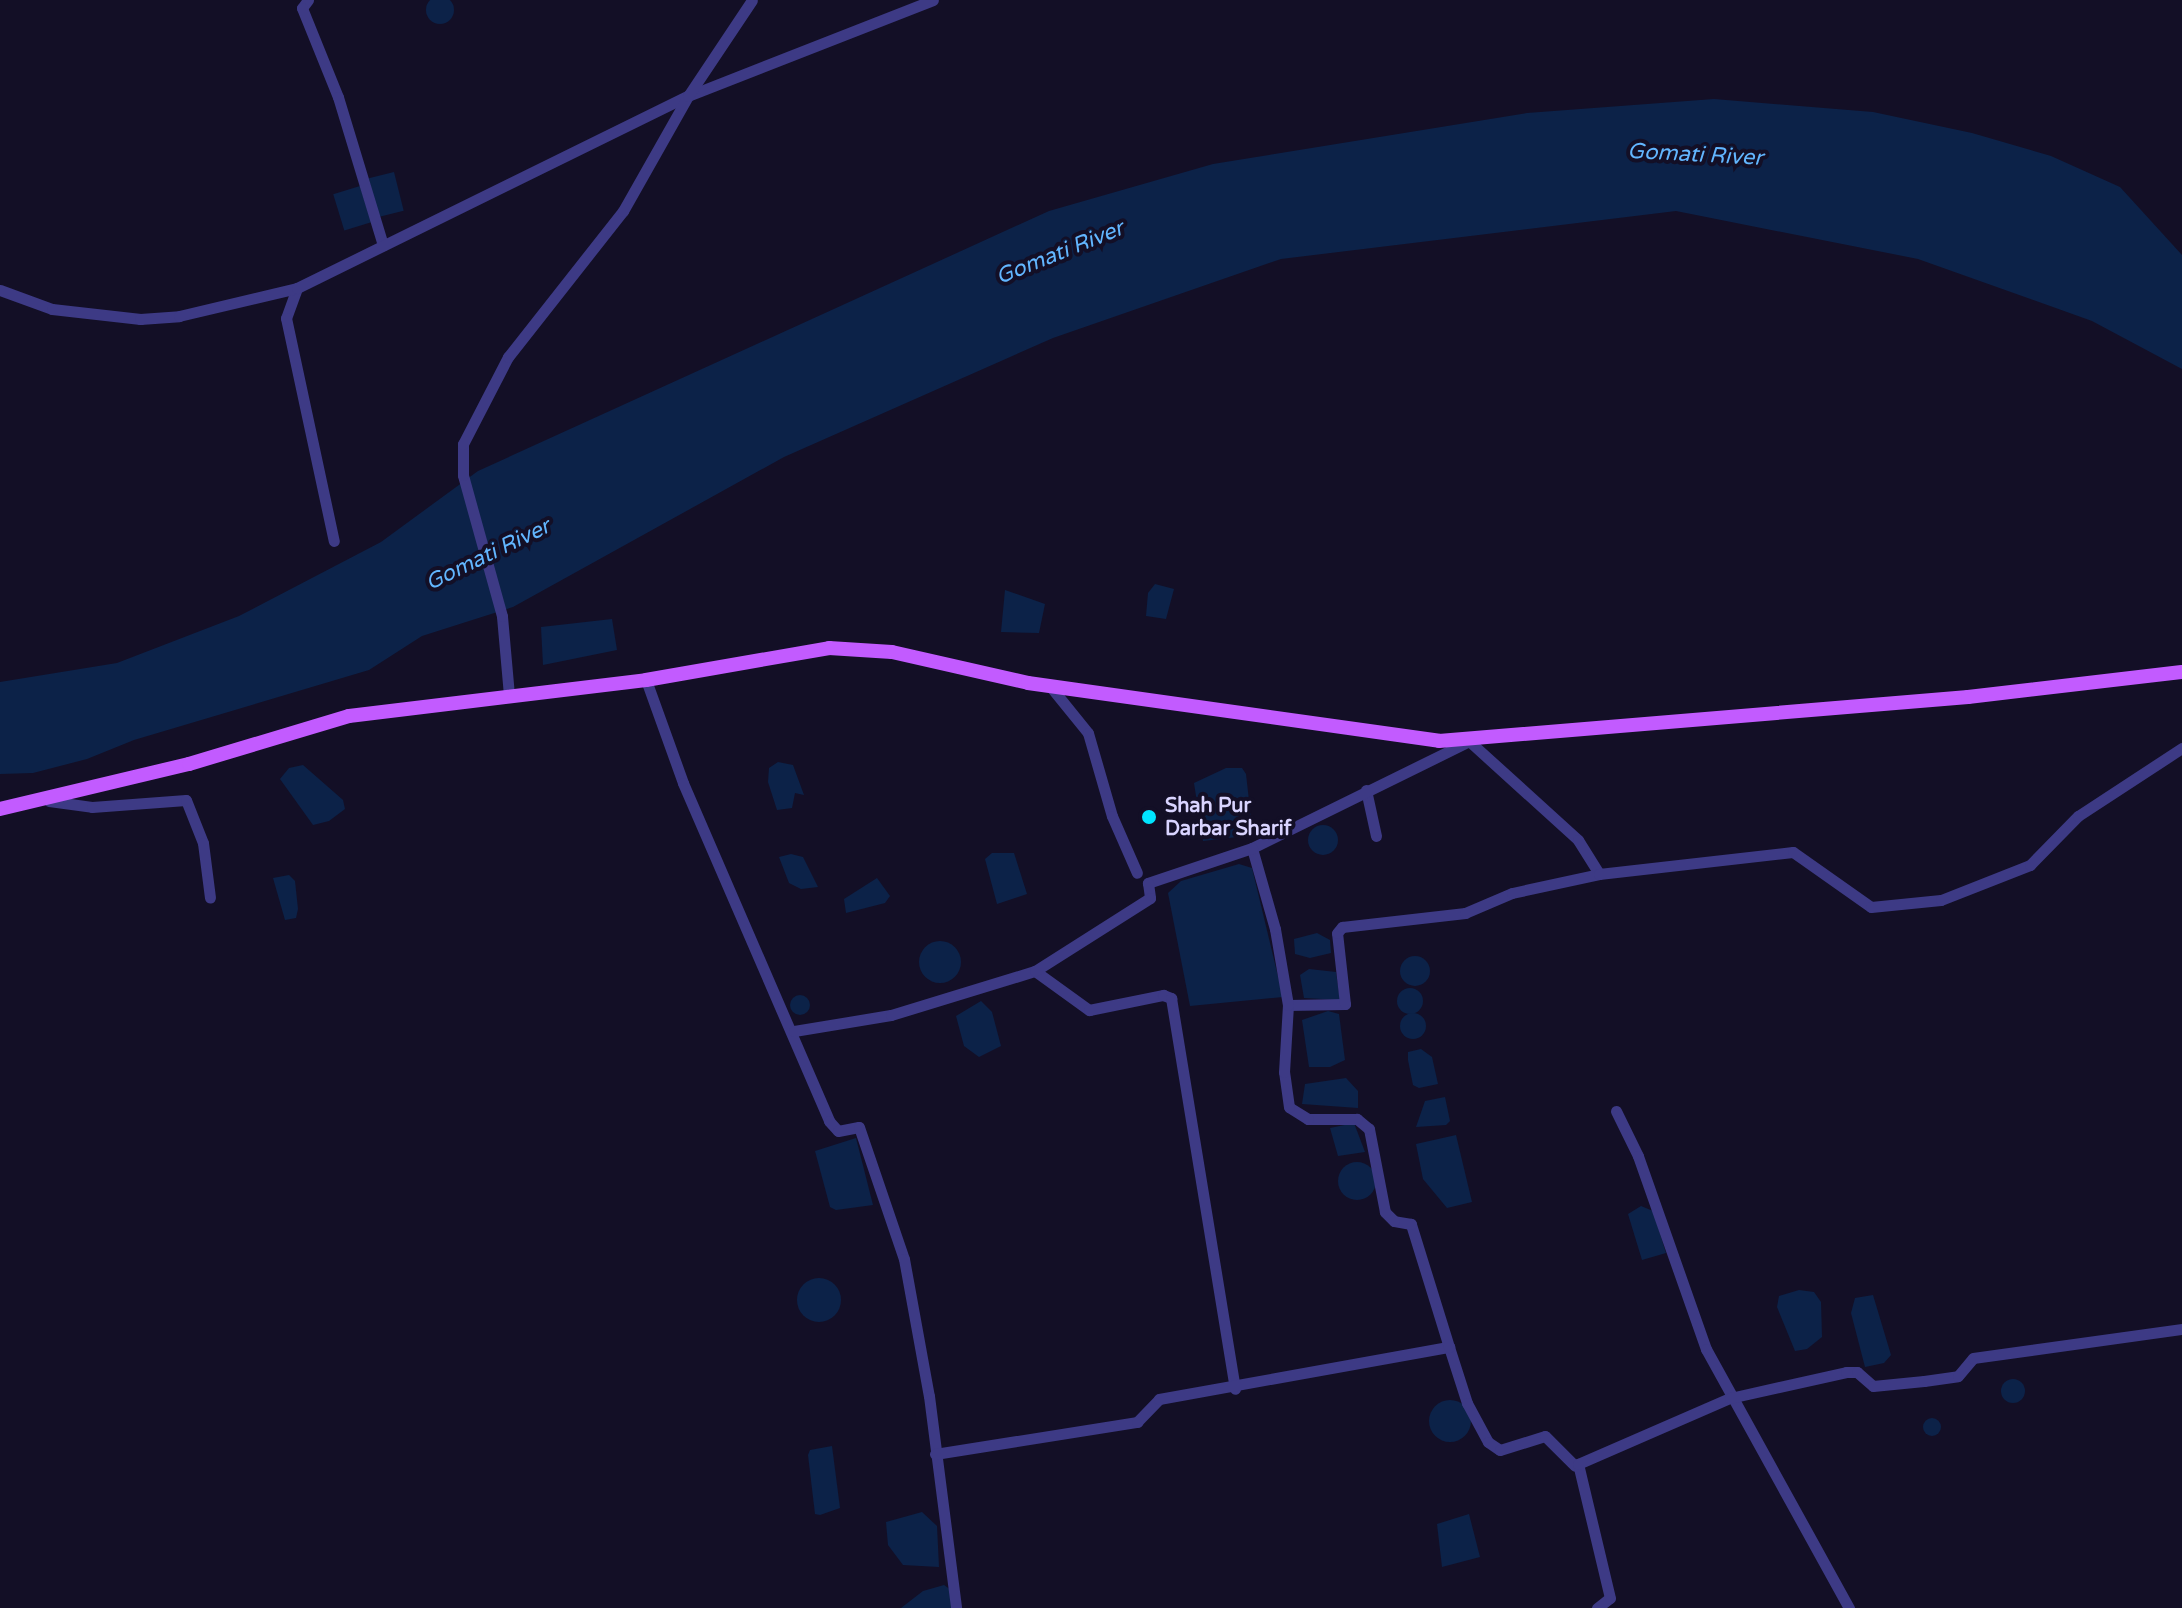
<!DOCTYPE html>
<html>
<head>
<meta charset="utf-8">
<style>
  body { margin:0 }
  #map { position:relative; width:2182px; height:1608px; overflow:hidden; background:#130f26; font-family:"Varela Round",sans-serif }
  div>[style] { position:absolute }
  .water>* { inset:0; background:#0c2248; transform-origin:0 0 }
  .round { border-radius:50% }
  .minor>* { height:11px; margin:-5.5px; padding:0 5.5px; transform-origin:5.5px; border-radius:5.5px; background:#3d3a85 }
  .major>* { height:14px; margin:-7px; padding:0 7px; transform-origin:7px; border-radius:7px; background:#c25bff }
  .dots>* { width:22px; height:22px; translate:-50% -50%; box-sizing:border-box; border:4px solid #130f26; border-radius:50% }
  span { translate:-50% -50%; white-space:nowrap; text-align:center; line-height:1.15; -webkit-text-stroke:8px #130f26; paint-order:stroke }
  .poi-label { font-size:20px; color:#d9d4ff; font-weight:700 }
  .left { translate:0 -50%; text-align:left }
  .water-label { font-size:22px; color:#62b6ff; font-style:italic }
</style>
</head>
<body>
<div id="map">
  <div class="water">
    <div class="round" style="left:426px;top:-4px;width:28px;height:28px"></div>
    <div style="clip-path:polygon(1714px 99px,1873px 112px,1972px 133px,2051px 156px,2120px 187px,2182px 255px,2182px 369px,2092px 321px,1918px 259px,1676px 211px,1281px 259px,1053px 338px,784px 457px,513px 607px,422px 636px,369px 670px,134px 740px,87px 759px,33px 773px,0 774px,0 682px,117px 663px,239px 616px,381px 542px,478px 471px,1049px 211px,1213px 164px,1527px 113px)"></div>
    <div style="left:394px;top:172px;width:40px;height:26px;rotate:76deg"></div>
    <div style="left:360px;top:186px;width:38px;height:28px;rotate:73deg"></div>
    <div style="clip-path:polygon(1155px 584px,1174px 589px,1166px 619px,1146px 616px,1148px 593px)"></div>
    <div style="clip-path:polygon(1005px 590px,1045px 604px,1039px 633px,1001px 632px)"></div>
    <div style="clip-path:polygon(612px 619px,617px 650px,543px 665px,541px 627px)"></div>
    <div style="clip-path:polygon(778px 762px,793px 765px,804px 795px,795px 793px,792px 808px,777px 810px,768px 782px,769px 768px)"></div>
    <div style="clip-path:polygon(303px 765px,343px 800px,345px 809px,329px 821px,313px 825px,280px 779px,289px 768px)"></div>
    <div style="clip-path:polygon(1226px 768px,1242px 768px,1246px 774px,1252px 827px,1237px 837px,1203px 841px,1194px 783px)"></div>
    <div class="round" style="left:1308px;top:825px;width:30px;height:30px"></div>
    <div style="clip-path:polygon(992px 853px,1014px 853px,1027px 894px,997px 904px,985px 859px)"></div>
    <div style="clip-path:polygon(791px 854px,803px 857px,818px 887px,801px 889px,789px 883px,779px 857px)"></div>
    <div style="clip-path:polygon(1239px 864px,1252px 868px,1283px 997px,1190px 1006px,1168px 893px,1181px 881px)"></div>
    <div style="clip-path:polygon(289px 875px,295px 881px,298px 909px,296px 918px,285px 920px,273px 878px)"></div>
    <div style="clip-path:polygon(877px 878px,890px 896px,885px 903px,846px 913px,844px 899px)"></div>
    <div style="clip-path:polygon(1317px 933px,1330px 940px,1331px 953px,1310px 958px,1295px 954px,1294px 939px)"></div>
    <div class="round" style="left:919px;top:941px;width:42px;height:42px"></div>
    <div class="round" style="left:1400px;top:956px;width:30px;height:30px"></div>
    <div style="clip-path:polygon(1309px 969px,1336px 972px,1340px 1000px,1304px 998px,1300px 975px)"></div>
    <div class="round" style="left:1397px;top:988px;width:26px;height:26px"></div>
    <div class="round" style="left:790px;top:995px;width:20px;height:20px"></div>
    <div style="clip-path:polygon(981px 1001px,992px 1012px,1001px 1046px,979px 1057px,964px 1046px,956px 1016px)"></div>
    <div style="clip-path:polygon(1328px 1011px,1339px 1014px,1345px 1060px,1330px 1067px,1309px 1067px,1302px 1020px)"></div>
    <div class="round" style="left:1400px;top:1013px;width:26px;height:26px"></div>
    <div style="clip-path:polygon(1421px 1049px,1432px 1057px,1438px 1084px,1419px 1088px,1413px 1085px,1408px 1060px,1408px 1052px)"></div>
    <div style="clip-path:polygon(1346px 1078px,1358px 1091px,1358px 1108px,1302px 1104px,1305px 1084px)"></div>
    <div style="clip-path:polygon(1445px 1097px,1450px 1121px,1446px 1125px,1416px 1127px,1425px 1101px)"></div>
    <div style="clip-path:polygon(1354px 1123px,1365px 1152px,1338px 1156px,1330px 1128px)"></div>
    <div style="clip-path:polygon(1456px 1135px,1472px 1202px,1447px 1208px,1423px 1179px,1416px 1144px)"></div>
    <div style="clip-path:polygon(856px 1138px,873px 1205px,836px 1210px,830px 1207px,815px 1151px)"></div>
    <div class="round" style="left:1338px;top:1162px;width:38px;height:38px"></div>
    <div style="clip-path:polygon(1641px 1206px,1653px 1211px,1666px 1253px,1642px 1260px,1628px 1214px)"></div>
    <div class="round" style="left:797px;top:1278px;width:44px;height:44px"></div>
    <div style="clip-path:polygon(1799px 1290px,1814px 1292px,1821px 1302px,1822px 1337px,1807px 1349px,1795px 1351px,1777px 1307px,1779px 1296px)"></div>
    <div style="clip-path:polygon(1873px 1295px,1891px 1355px,1884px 1363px,1865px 1367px,1851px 1313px,1855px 1298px)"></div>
    <div class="round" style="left:2001px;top:1379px;width:24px;height:24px"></div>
    <div class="round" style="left:1429px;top:1400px;width:42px;height:42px"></div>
    <div class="round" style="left:1923px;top:1418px;width:18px;height:18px"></div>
    <div style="clip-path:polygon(832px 1446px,840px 1508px,820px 1515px,815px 1514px,808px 1455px,810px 1450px)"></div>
    <div style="clip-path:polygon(922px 1512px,937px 1526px,939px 1567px,903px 1565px,888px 1545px,886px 1522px)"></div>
    <div style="clip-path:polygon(1469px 1514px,1480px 1557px,1442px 1567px,1437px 1524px)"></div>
    <div style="clip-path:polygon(944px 1585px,951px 1590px,952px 1608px,901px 1608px,923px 1591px)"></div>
  </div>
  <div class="minor">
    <div style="left:308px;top:0;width:10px;rotate:127deg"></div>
    <div style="left:302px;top:8px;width:96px;rotate:68deg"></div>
    <div style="left:338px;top:97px;width:155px;rotate:73.1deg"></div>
    <div style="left:297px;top:288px;width:32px;rotate:110deg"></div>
    <div style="left:286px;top:318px;width:228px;rotate:77.9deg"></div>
    <div style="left:0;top:290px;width:55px;rotate:20.1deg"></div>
    <div style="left:52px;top:309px;width:89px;rotate:6.5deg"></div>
    <div style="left:140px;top:319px;width:39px;rotate:-4deg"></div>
    <div style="left:179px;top:316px;width:121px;rotate:-13.3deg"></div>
    <div style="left:297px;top:288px;width:436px;rotate:-26.2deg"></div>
    <div style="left:688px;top:96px;width:263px;rotate:-21.4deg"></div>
    <div style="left:646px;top:680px;width:109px;rotate:70.2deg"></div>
    <div style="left:683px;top:783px;width:368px;rotate:66.6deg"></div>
    <div style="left:829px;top:1121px;width:13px;rotate:48deg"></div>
    <div style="left:838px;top:1131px;width:21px;rotate:-11deg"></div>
    <div style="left:859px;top:1127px;width:139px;rotate:71.2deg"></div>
    <div style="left:904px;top:1259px;width:139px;rotate:79.7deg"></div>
    <div style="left:929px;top:1396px;width:214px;rotate:82.7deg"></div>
    <div style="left:1050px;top:686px;width:60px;rotate:51deg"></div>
    <div style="left:1088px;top:733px;width:86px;rotate:73.9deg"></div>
    <div style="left:1112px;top:816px;width:62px;rotate:66.3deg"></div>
    <div style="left:509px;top:695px;width:79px;rotate:-95.1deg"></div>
    <div style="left:502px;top:616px;width:146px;rotate:-105.5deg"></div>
    <div style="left:463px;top:475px;width:31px;rotate:-90deg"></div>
    <div style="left:463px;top:444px;width:98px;rotate:-62.7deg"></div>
    <div style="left:508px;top:357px;width:186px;rotate:-51.8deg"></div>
    <div style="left:623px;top:211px;width:132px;rotate:-60.5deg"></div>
    <div style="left:688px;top:96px;width:115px;rotate:-56.3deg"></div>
    <div style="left:1366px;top:790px;width:47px;rotate:77.7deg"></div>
    <div style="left:49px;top:801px;width:43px;rotate:7.9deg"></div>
    <div style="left:92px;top:807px;width:94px;rotate:-4.3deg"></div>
    <div style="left:186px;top:800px;width:46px;rotate:68.4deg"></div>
    <div style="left:203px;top:843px;width:55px;rotate:82.7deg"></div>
    <div style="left:1252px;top:848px;width:242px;rotate:-26.2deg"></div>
    <div style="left:1469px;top:741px;width:147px;rotate:42.2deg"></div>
    <div style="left:1578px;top:840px;width:40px;rotate:58deg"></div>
    <div style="left:1288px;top:1005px;width:57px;rotate:-1deg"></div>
    <div style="left:1345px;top:1004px;width:71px;rotate:-96.4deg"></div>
    <div style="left:1337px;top:933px;width:8px;rotate:-50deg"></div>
    <div style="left:1342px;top:927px;width:124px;rotate:-6.5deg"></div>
    <div style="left:1465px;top:913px;width:51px;rotate:-23.1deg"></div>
    <div style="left:1512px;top:893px;width:89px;rotate:-12.3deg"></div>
    <div style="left:1599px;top:874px;width:195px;rotate:-6.5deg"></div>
    <div style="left:1793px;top:852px;width:95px;rotate:35.2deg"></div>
    <div style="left:1871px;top:907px;width:70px;rotate:-5.7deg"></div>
    <div style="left:1941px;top:900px;width:96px;rotate:-21.5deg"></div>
    <div style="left:2030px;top:865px;width:69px;rotate:-45.6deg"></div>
    <div style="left:2078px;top:816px;width:124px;rotate:-33.2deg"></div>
    <div style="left:794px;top:1031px;width:98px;rotate:-9.4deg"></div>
    <div style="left:891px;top:1015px;width:151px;rotate:-17deg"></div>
    <div style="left:1035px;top:971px;width:67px;rotate:35.8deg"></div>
    <div style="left:1089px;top:1010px;width:76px;rotate:-11.5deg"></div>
    <div style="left:1163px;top:995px;width:9px;rotate:21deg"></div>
    <div style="left:1171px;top:998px;width:396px;rotate:80.7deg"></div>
    <div style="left:1616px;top:1111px;width:50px;rotate:63.9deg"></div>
    <div style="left:1638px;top:1156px;width:205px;rotate:70.6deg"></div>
    <div style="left:1706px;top:1349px;width:296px;rotate:61.1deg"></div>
    <div style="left:1449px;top:1347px;width:59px;rotate:72.2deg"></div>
    <div style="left:1467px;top:1403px;width:44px;rotate:61.7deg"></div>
    <div style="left:1488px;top:1442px;width:14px;rotate:34deg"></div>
    <div style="left:1500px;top:1450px;width:47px;rotate:-17.3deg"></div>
    <div style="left:1545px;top:1436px;width:42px;rotate:45deg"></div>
    <div style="left:935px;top:1454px;width:205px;rotate:-9deg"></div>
    <div style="left:1137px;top:1422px;width:32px;rotate:-46deg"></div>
    <div style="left:1159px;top:1399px;width:295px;rotate:-10.2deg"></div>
    <div style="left:1449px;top:1347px;width:129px;rotate:-107.2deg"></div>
    <div style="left:1411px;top:1224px;width:17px;rotate:-170deg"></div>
    <div style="left:1394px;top:1221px;width:13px;rotate:-135deg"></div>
    <div style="left:1385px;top:1212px;width:85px;rotate:-100.9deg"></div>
    <div style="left:1369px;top:1129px;width:16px;rotate:-140deg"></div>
    <div style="left:1357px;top:1119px;width:49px;rotate:180deg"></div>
    <div style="left:1308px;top:1119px;width:22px;rotate:-148deg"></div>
    <div style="left:1289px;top:1107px;width:35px;rotate:-98deg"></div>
    <div style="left:1284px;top:1072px;width:67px;rotate:-86.6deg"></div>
    <div style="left:1288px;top:1005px;width:77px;rotate:-99.7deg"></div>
    <div style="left:1275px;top:929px;width:84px;rotate:-105.9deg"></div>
    <div style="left:1252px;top:848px;width:110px;rotate:161.4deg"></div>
    <div style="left:1148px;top:883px;width:15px;rotate:82deg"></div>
    <div style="left:1150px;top:898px;width:136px;rotate:147.6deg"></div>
    <div style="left:1597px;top:1608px;width:16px;rotate:-38deg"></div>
    <div style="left:1610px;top:1598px;width:138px;rotate:-103.4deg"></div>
    <div style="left:1578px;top:1464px;width:166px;rotate:-23.5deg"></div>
    <div style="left:1730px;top:1398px;width:119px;rotate:-12.6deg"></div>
    <div style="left:1846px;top:1372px;width:11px"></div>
    <div style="left:1857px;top:1372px;width:21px;rotate:41deg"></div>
    <div style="left:1873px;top:1386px;width:51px;rotate:-5.6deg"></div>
    <div style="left:1924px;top:1381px;width:34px;rotate:-8deg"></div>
    <div style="left:1958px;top:1376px;width:23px;rotate:-50deg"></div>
    <div style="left:1973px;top:1358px;width:211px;rotate:-7.9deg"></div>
  </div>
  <div class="major">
    <div style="left:0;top:809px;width:194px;rotate:-13.4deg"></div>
    <div style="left:189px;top:764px;width:167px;rotate:-16.7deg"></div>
    <div style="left:349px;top:716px;width:299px;rotate:-6.9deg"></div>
    <div style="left:646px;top:680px;width:186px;rotate:-9.9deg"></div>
    <div style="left:829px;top:648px;width:63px;rotate:3.6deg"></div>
    <div style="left:892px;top:652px;width:139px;rotate:12.8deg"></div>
    <div style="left:1028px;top:683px;width:415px;rotate:8deg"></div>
    <div style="left:1439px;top:741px;width:531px;rotate:-4.75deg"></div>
    <div style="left:1968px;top:697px;width:215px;rotate:-6.7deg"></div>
  </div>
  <div class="dots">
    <div style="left:1149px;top:817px;background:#00e5ff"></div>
  </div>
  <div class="poi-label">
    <span class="left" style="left:1165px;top:818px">Shah Pur<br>Darbar Sharif</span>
  </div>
  <div class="water-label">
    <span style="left:1695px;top:155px;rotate:3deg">Gomati River</span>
    <span style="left:1060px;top:253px;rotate:-22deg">Gomati River</span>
    <span style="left:488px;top:555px;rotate:-26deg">Gomati River</span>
  </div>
</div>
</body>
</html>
